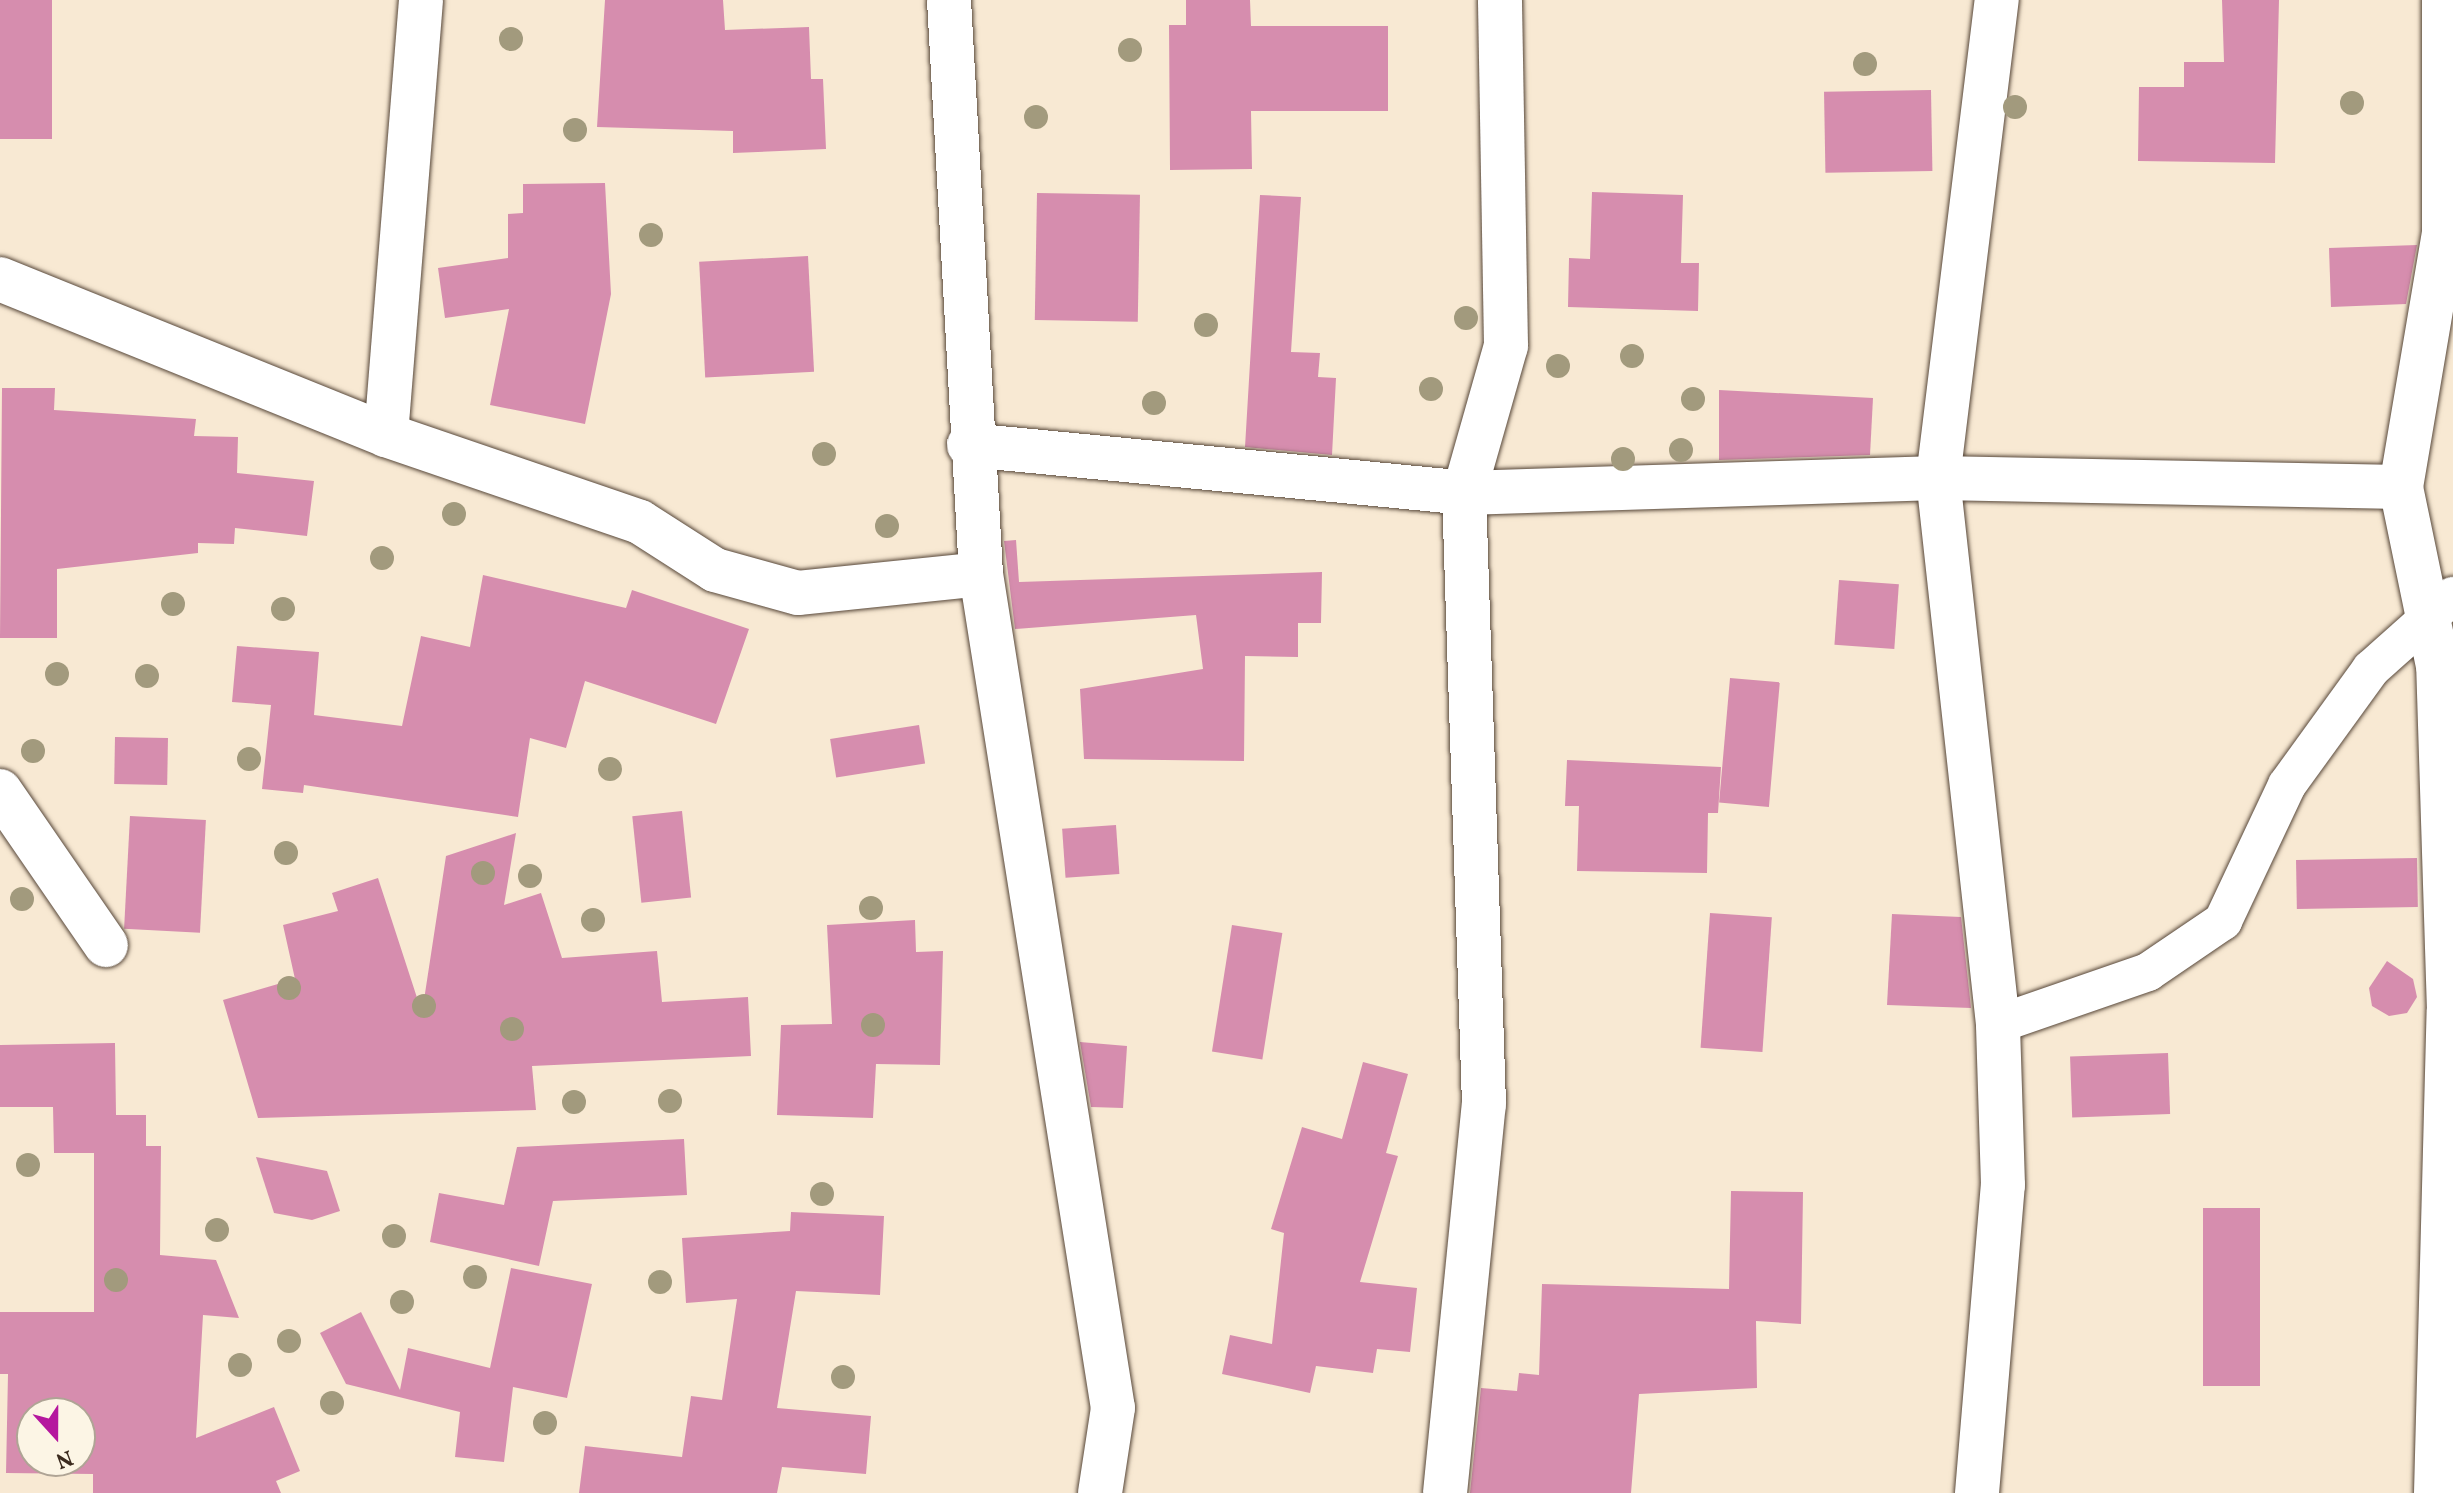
<!DOCTYPE html>
<html>
<head>
<meta charset="utf-8">
<style>
  body { margin:0 }
  #map { position:relative; width:2453px; height:1493px; overflow:hidden; background:#f8e9d3; font-family:Vollkorn,serif }
  div>[style] { position:absolute }
  .building>* { inset:0; background:#d68dae; transform-origin:0 0 }
  .roads { filter:drop-shadow(0 0 2px #574739) drop-shadow(0 0 2px #574739) }
  .pedestrian>* { height:38px; margin:-19px; padding:0 19px; transform-origin:19px; border-radius:19px; background:#fff }
  .minor>* { height:44px; margin:-22px; padding:0 22px; transform-origin:22px; border-radius:22px; background:#fff }
  .trees>* { width:24px; height:24px; margin:-12px; border-radius:50%; background:#a29a7d }
  span { translate:-50% -50%; white-space:nowrap; text-align:center; line-height:1.15; -webkit-text-stroke:6px #fcf5e5; paint-order:stroke }
  .north { position:absolute; left:16px; top:1397px; width:80px; height:80px; box-sizing:border-box; background:#fcf5e5; border:2px solid #afa495; border-radius:50%; rotate:159deg; font-size:22px; font-weight:700; line-height:32px; text-align:center; color:#3b2a1e }
  .north::after { content:''; display:block; margin:auto; width:28px; height:36px; background:#b5179e; clip-path:polygon(50% 0,100% 100%,50% 72%,0 100%) }
</style>
</head>
<body>
<div id="map">
  <div class="building">
    <div style="left:0;top:0;width:52px;height:139px"></div>
    <div style="clip-path:polygon(605px 0,723px 0,725px 30px,809px 27px,811px 79px,823px 79px,826px 149px,733px 153px,733px 131px,597px 127px)"></div>
    <div style="clip-path:polygon(1186px 0,1250px 0,1251px 26px,1388px 26px,1388px 111px,1251px 111px,1252px 169px,1170px 170px,1169px 25px,1186px 25px)"></div>
    <div style="clip-path:polygon(2222px 0,2279px 0,2275px 163px,2138px 161px,2139px 87px,2184px 87px,2184px 62px,2224px 62px)"></div>
    <div style="left:1931px;top:90px;width:81px;height:107px;rotate:89deg"></div>
    <div style="clip-path:polygon(605px 183px,611px 294px,585px 424px,490px 405px,509px 309px,445px 318px,438px 268px,508px 258px,508px 214px,523px 213px,523px 184px)"></div>
    <div style="clip-path:polygon(1592px 192px,1683px 195px,1681px 263px,1699px 263px,1698px 311px,1568px 307px,1569px 258px,1590px 259px)"></div>
    <div style="left:1037px;top:193px;width:103px;height:127px;rotate:1deg"></div>
    <div style="clip-path:polygon(1260px 195px,1301px 197px,1291px 352px,1320px 353px,1318px 377px,1336px 378px,1332px 455px,1245px 447px)"></div>
    <div style="clip-path:polygon(2417px 245px,2406px 304px,2331px 307px,2329px 248px)"></div>
    <div style="left:808px;top:256px;width:116px;height:109px;rotate:87deg"></div>
    <div style="clip-path:polygon(2px 388px,55px 388px,54px 410px,196px 419px,194px 436px,238px 437px,237px 473px,314px 481px,307px 536px,235px 528px,234px 544px,198px 543px,198px 553px,57px 569px,57px 638px,0 638px)"></div>
    <div style="clip-path:polygon(1719px 390px,1873px 398px,1870px 455px,1719px 460px)"></div>
    <div style="clip-path:polygon(1016px 540px,1019px 582px,1322px 572px,1321px 623px,1298px 623px,1298px 657px,1245px 656px,1244px 761px,1084px 759px,1080px 689px,1203px 669px,1196px 615px,1015px 629px,1004px 541px)"></div>
    <div style="clip-path:polygon(483px 575px,626px 608px,632px 590px,749px 629px,716px 724px,585px 681px,566px 748px,530px 738px,518px 817px,304px 785px,303px 793px,262px 789px,271px 705px,232px 702px,237px 646px,319px 652px,314px 715px,402px 726px,421px 636px,470px 647px)"></div>
    <div style="left:1839px;top:580px;width:60px;height:65px;rotate:4deg"></div>
    <div style="left:1730px;top:678px;width:50px;height:125px;rotate:5deg"></div>
    <div style="left:919px;top:725px;width:39px;height:90px;rotate:81deg"></div>
    <div style="left:115px;top:737px;width:53px;height:47px;rotate:1deg"></div>
    <div style="clip-path:polygon(1567px 760px,1721px 767px,1718px 813px,1708px 813px,1707px 873px,1577px 871px,1579px 806px,1565px 806px)"></div>
    <div style="left:682px;top:811px;width:87px;height:50px;rotate:84deg"></div>
    <div style="left:130px;top:816px;width:76px;height:113px;rotate:3deg"></div>
    <div style="left:1116px;top:825px;width:49px;height:54px;rotate:86deg"></div>
    <div style="clip-path:polygon(516px 833px,504px 905px,541px 893px,562px 958px,657px 951px,662px 1002px,748px 997px,751px 1056px,532px 1066px,536px 1110px,258px 1118px,223px 1000px,295px 979px,283px 925px,338px 911px,332px 893px,378px 878px,422px 1013px,446px 856px)"></div>
    <div style="left:2417px;top:858px;width:49px;height:121px;rotate:89deg"></div>
    <div style="left:1710px;top:913px;width:62px;height:135px;rotate:4deg"></div>
    <div style="clip-path:polygon(1892px 914px,1961px 917px,1971px 1008px,1887px 1005px)"></div>
    <div style="clip-path:polygon(915px 920px,916px 952px,943px 951px,940px 1065px,876px 1064px,873px 1118px,777px 1115px,781px 1025px,832px 1024px,827px 925px)"></div>
    <div style="left:1232px;top:925px;width:51px;height:128px;rotate:9deg"></div>
    <div style="clip-path:polygon(2387px 961px,2413px 979px,2417px 997px,2407px 1013px,2389px 1016px,2372px 1006px,2369px 988px)"></div>
    <div style="clip-path:polygon(1080px 1042px,1127px 1046px,1123px 1108px,1091px 1107px)"></div>
    <div style="clip-path:polygon(evenodd,115px 1043px,116px 1115px,146px 1115px,146px 1146px,161px 1146px,160px 1255px,216px 1260px,239px 1318px,203px 1315px,196px 1438px,274px 1407px,300px 1471px,276px 1481px,281px 1493px,93px 1493px,93px 1474px,6px 1473px,8px 1374px,0 1374px,0 1312px,94px 1312px,94px 1153px,54px 1153px,53px 1107px,0 1107px,0 1045px,115px 1043px,32px 1413px,80px 1413px,80px 1461px,32px 1461px,32px 1413px)"></div>
    <div style="left:2168px;top:1053px;width:61px;height:98px;rotate:88deg"></div>
    <div style="clip-path:polygon(1363px 1062px,1408px 1074px,1386px 1153px,1398px 1156px,1360px 1282px,1417px 1288px,1410px 1352px,1377px 1349px,1373px 1373px,1316px 1366px,1310px 1393px,1222px 1374px,1230px 1335px,1272px 1344px,1284px 1233px,1271px 1229px,1302px 1127px,1342px 1139px)"></div>
    <div style="clip-path:polygon(684px 1139px,687px 1195px,553px 1201px,539px 1266px,430px 1242px,439px 1193px,504px 1205px,517px 1147px)"></div>
    <div style="clip-path:polygon(256px 1157px,327px 1171px,340px 1211px,312px 1220px,274px 1213px)"></div>
    <div style="clip-path:polygon(1731px 1191px,1803px 1192px,1801px 1324px,1756px 1321px,1757px 1388px,1639px 1394px,1631px 1493px,1470px 1493px,1481px 1388px,1517px 1391px,1519px 1373px,1539px 1375px,1542px 1284px,1729px 1289px)"></div>
    <div style="left:2203px;top:1208px;width:57px;height:178px"></div>
    <div style="clip-path:polygon(791px 1212px,884px 1216px,880px 1295px,796px 1291px,777px 1408px,871px 1416px,866px 1474px,782px 1467px,777px 1493px,579px 1493px,585px 1446px,682px 1457px,691px 1396px,722px 1400px,737px 1299px,686px 1303px,682px 1238px,790px 1231px)"></div>
    <div style="clip-path:polygon(511px 1268px,592px 1284px,567px 1398px,513px 1387px,504px 1462px,455px 1457px,460px 1412px,346px 1384px,320px 1333px,361px 1312px,400px 1390px,408px 1348px,490px 1368px)"></div>
  </div>
  <div class="roads">
    <div class="pedestrian">
      <div style="left:1998px;top:1024px;width:159px;rotate:-19.1deg"></div>
      <div style="left:2148px;top:972px;width:91px;rotate:-34.2deg"></div>
      <div style="left:2223px;top:921px;width:150px;rotate:-64.8deg"></div>
      <div style="left:2287px;top:785px;width:143px;rotate:-54.1deg"></div>
      <div style="left:2371px;top:669px;width:110px;rotate:-41.7deg"></div>
    </div>
    <div class="minor">
      <div style="left:949px;top:0;width:575px;rotate:86.81deg"></div>
      <div style="left:981px;top:574px;width:844px;rotate:81.01deg"></div>
      <div style="left:1113px;top:1408px;width:86px;rotate:98.7deg"></div>
      <div style="left:0;top:279px;width:416px;rotate:22deg"></div>
      <div style="left:386px;top:435px;width:268px;rotate:18.9deg"></div>
      <div style="left:640px;top:522px;width:89px;rotate:32.6deg"></div>
      <div style="left:715px;top:570px;width:86px;rotate:15.5deg"></div>
      <div style="left:798px;top:593px;width:184px;rotate:-5.9deg"></div>
      <div style="left:386px;top:435px;width:436px;rotate:-85.4deg"></div>
      <div style="left:969px;top:445px;width:497px;rotate:5.5deg"></div>
      <div style="left:1464px;top:493px;width:474px;rotate:-1.8deg"></div>
      <div style="left:1938px;top:478px;width:463px;rotate:1.1deg"></div>
      <div style="left:0;top:791px;width:187px;rotate:55.5deg"></div>
      <div style="left:1445px;top:1493px;width:390px;rotate:-84.3deg"></div>
      <div style="left:1484px;top:1105px;width:612px;rotate:-91.87deg"></div>
      <div style="left:1464px;top:493px;width:153px;rotate:-74.1deg"></div>
      <div style="left:1506px;top:346px;width:346px;rotate:-91deg"></div>
      <div style="left:1977px;top:1493px;width:309px;rotate:-85.2deg"></div>
      <div style="left:2003px;top:1185px;width:161px;rotate:-91.8deg"></div>
      <div style="left:1998px;top:1024px;width:549px;rotate:-96.27deg"></div>
      <div style="left:1938px;top:478px;width:482px;rotate:-83deg"></div>
      <div style="left:2436px;top:1493px;width:482px;rotate:-88.5deg"></div>
      <div style="left:2449px;top:1011px;width:345px;rotate:-91.8deg"></div>
      <div style="left:2438px;top:666px;width:183px;rotate:-101.7deg"></div>
      <div style="left:2401px;top:487px;width:259px;rotate:-80.4deg"></div>
      <div style="left:2444px;top:232px;width:232px;rotate:-90deg"></div>
    </div>
  </div>
  <div class="trees">
    <div style="left:511px;top:39px"></div>
    <div style="left:1130px;top:50px"></div>
    <div style="left:1865px;top:64px"></div>
    <div style="left:2352px;top:103px"></div>
    <div style="left:2015px;top:107px"></div>
    <div style="left:1036px;top:117px"></div>
    <div style="left:575px;top:130px"></div>
    <div style="left:651px;top:235px"></div>
    <div style="left:1466px;top:318px"></div>
    <div style="left:1206px;top:325px"></div>
    <div style="left:1632px;top:356px"></div>
    <div style="left:1558px;top:366px"></div>
    <div style="left:1431px;top:389px"></div>
    <div style="left:1693px;top:399px"></div>
    <div style="left:1154px;top:403px"></div>
    <div style="left:1681px;top:450px"></div>
    <div style="left:824px;top:454px"></div>
    <div style="left:1623px;top:459px"></div>
    <div style="left:454px;top:514px"></div>
    <div style="left:887px;top:526px"></div>
    <div style="left:382px;top:558px"></div>
    <div style="left:173px;top:604px"></div>
    <div style="left:283px;top:609px"></div>
    <div style="left:57px;top:674px"></div>
    <div style="left:147px;top:676px"></div>
    <div style="left:33px;top:751px"></div>
    <div style="left:249px;top:759px"></div>
    <div style="left:610px;top:769px"></div>
    <div style="left:286px;top:853px"></div>
    <div style="left:483px;top:873px"></div>
    <div style="left:530px;top:876px"></div>
    <div style="left:22px;top:899px"></div>
    <div style="left:871px;top:908px"></div>
    <div style="left:593px;top:920px"></div>
    <div style="left:289px;top:988px"></div>
    <div style="left:424px;top:1006px"></div>
    <div style="left:873px;top:1025px"></div>
    <div style="left:512px;top:1029px"></div>
    <div style="left:670px;top:1101px"></div>
    <div style="left:574px;top:1102px"></div>
    <div style="left:28px;top:1165px"></div>
    <div style="left:822px;top:1194px"></div>
    <div style="left:217px;top:1230px"></div>
    <div style="left:394px;top:1236px"></div>
    <div style="left:475px;top:1277px"></div>
    <div style="left:116px;top:1280px"></div>
    <div style="left:660px;top:1282px"></div>
    <div style="left:402px;top:1302px"></div>
    <div style="left:289px;top:1341px"></div>
    <div style="left:240px;top:1365px"></div>
    <div style="left:843px;top:1377px"></div>
    <div style="left:332px;top:1403px"></div>
    <div style="left:545px;top:1423px"></div>
  </div>
  <div class="north">N</div>
</div>
</body>
</html>
